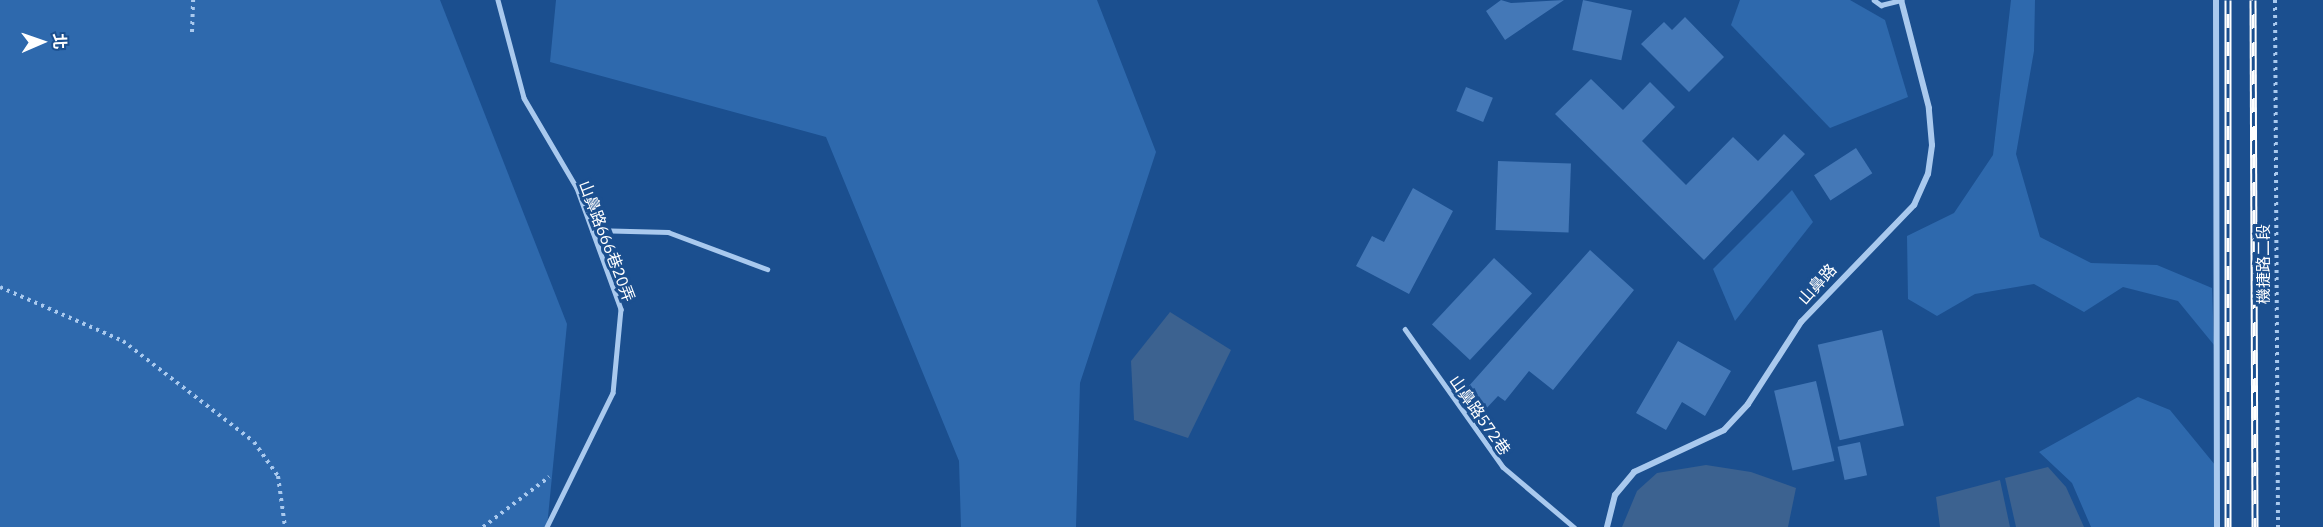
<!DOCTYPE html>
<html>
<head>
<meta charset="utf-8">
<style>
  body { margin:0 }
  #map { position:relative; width:2323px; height:527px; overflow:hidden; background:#1b4f8f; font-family:"IBM Plex Sans","Noto Sans TC",sans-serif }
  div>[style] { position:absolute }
  .green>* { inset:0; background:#2e69ad }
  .water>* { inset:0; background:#3c6290 }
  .building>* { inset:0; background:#4478b7; transform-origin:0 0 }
  .path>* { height:4px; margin-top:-2px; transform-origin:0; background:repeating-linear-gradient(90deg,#a9c9ee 0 3px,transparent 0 7.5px) }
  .service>* { height:4.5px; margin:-2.25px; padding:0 2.25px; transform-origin:2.25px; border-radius:2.25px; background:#a9c9ee }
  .minor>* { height:6px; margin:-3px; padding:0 3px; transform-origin:3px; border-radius:3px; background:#a9c9ee }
  .rail>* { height:7px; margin-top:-3.5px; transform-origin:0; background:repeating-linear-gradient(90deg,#1b4f8f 0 14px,#fff 0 28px); box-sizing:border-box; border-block:2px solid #fff }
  span { translate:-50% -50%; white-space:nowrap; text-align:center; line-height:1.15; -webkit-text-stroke:6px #1b4f8f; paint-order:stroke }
  .street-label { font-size:16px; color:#fff }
  .north { position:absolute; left:12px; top:12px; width:60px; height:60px; -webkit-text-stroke:4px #1b4f8f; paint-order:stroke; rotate:88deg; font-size:16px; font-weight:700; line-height:24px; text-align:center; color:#fff }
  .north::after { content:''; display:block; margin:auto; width:21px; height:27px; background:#fff; clip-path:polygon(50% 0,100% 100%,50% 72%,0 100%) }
</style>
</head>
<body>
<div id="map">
  <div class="green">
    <div style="clip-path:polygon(0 0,440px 0,567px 324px,547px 527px,0 527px)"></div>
    <div style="clip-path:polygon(556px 0,1097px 0,1156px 152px,1080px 383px,1076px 527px,961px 527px,959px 461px,826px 137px,550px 62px)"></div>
    <div style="clip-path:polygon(1740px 0,1850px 0,1885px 20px,1908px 97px,1830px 128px,1731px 25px)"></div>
    <div style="clip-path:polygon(2011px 0,2035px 0,2034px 51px,2016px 154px,2040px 237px,2091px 263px,2157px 265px,2212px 288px,2214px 345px,2178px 301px,2123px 287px,2084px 312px,2034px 284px,1975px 294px,1937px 316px,1908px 299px,1907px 236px,1954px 213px,1993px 155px)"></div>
    <div style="clip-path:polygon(1792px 190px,1813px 222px,1735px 321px,1713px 269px)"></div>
    <div style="clip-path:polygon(2138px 397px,2170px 410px,2220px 471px,2220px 527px,2091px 527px,2072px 483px,2039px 452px)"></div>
  </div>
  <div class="water">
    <div style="clip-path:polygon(1170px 312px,1231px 350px,1188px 438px,1134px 420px,1131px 361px)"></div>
    <div style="clip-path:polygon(1706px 465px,1751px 472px,1796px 488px,1788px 527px,1622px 527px,1637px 491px,1657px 473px)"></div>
    <div style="clip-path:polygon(2048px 467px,2066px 487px,2084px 527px,2016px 527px,2005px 478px)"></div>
    <div style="clip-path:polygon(2000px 480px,2010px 527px,1940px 527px,1936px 497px)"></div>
  </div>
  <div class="building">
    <div style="clip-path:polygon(1501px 0,1511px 3px,1564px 0,1505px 40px,1486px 11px)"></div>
    <div style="left:1583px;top:0;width:50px;height:51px;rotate:12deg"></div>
    <div style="clip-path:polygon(1685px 17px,1724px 57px,1689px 92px,1641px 44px,1664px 22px,1672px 30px)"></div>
    <div style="clip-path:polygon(1591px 79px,1623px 110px,1650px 82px,1675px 107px,1642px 141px,1686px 185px,1733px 137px,1758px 161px,1784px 134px,1805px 154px,1704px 260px,1555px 114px)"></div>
    <div style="left:1466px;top:87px;width:29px;height:26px;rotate:22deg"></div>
    <div style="left:1856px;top:148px;width:30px;height:50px;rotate:57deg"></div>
    <div style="left:1498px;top:161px;width:73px;height:69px;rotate:2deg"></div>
    <div style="clip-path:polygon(1413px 188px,1453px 211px,1409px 294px,1356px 266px,1372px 236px,1384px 242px)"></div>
    <div style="clip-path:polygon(1590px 250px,1634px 290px,1553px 390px,1529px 371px,1505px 401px,1498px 396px,1483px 412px,1468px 387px)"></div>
    <div style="left:1494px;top:258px;width:52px;height:91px;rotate:43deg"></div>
    <div style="left:1882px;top:330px;width:98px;height:66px;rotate:77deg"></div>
    <div style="clip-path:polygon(1678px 341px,1731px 371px,1705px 416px,1682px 402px,1666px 430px,1636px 413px)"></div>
    <div style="left:1816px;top:381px;width:82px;height:43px;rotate:77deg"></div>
    <div style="left:1860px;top:442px;width:34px;height:23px;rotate:78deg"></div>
  </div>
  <div class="path">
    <div style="left:2275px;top:0;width:527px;rotate:89.67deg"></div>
    <div style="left:192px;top:32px;width:32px;rotate:-88deg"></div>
    <div style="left:0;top:287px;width:134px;rotate:23.7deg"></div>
    <div style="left:123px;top:341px;width:165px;rotate:37.6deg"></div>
    <div style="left:254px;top:442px;width:42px;rotate:54.8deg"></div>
    <div style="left:278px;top:476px;width:51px;rotate:82.2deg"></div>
    <div style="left:483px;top:527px;width:83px;rotate:-37.1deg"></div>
  </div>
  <div class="service">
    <div style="left:498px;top:0;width:101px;rotate:75.1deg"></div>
    <div style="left:524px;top:98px;width:104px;rotate:59.5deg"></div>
    <div style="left:577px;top:188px;width:129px;rotate:70deg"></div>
    <div style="left:621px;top:309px;width:84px;rotate:95.4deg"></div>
    <div style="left:613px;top:393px;width:149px;rotate:116.2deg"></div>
    <div style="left:1874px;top:0;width:9px;rotate:36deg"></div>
    <div style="left:1881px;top:5px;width:21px;rotate:-14deg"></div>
    <div style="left:592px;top:230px;width:76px;rotate:1.5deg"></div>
    <div style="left:668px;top:232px;width:106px;rotate:20.5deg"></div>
    <div style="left:1405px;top:329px;width:169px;rotate:54.6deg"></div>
    <div style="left:1503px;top:467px;width:93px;rotate:40.2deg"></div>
  </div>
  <div class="minor">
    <div style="left:2216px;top:0;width:527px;rotate:89.89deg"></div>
    <div style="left:1607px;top:527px;width:33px;rotate:-76deg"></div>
    <div style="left:1615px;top:495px;width:30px;rotate:-50deg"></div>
    <div style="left:1634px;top:472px;width:99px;rotate:-25deg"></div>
    <div style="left:1724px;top:430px;width:35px;rotate:-47deg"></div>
    <div style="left:1748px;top:404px;width:98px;rotate:-57.1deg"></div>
    <div style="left:1801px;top:322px;width:163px;rotate:-46deg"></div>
    <div style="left:1914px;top:205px;width:34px;rotate:-66deg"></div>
    <div style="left:1928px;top:174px;width:29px;rotate:-82deg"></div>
    <div style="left:1932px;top:145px;width:37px;rotate:-95deg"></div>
    <div style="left:1929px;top:108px;width:112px;rotate:-104.5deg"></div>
  </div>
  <div class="rail">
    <div style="left:2228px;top:0;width:527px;rotate:90deg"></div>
    <div style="left:2253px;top:0;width:527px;rotate:89.78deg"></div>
  </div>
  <div class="street-label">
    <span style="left:607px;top:241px;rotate:69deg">山鼻路666巷20弄</span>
    <span style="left:2263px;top:264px;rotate:-90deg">機捷路二段</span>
    <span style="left:1817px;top:284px;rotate:-48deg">山鼻路</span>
    <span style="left:1480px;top:415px;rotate:55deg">山鼻路572巷</span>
  </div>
  <div class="north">北</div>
</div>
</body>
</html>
